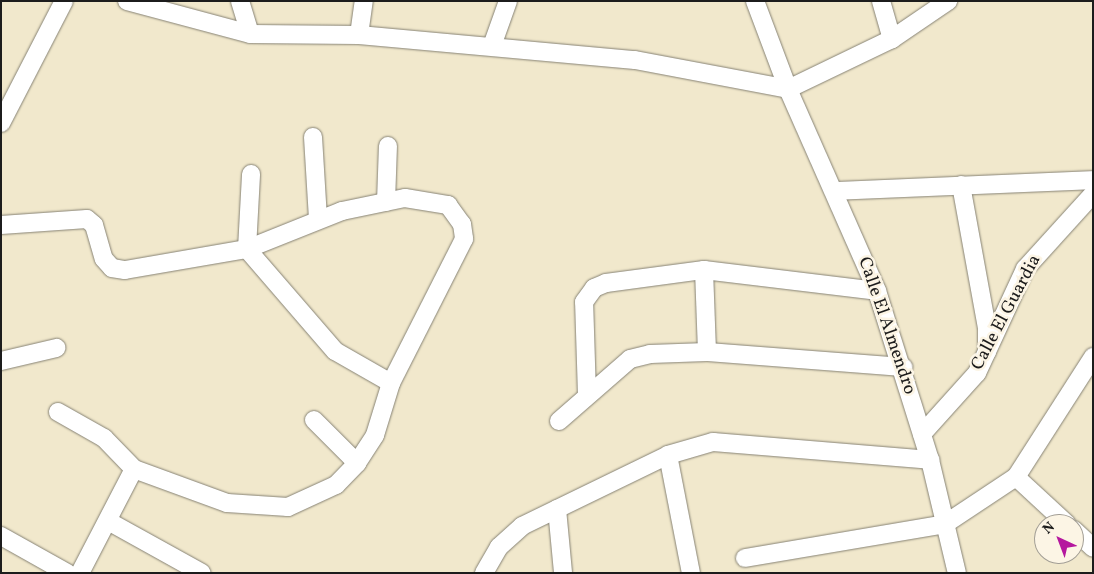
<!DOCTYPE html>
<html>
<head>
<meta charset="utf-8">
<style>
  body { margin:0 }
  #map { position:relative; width:1094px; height:574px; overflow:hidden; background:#f1e8cc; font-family:Vollkorn,serif }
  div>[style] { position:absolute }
  .roads { filter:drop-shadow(0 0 1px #868274) drop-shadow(0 0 1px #868274) }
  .street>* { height:18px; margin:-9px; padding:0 9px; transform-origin:9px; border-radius:9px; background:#fff }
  span { translate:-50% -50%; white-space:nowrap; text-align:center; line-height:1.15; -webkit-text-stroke:5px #fcf5e5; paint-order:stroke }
  .street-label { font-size:18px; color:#1c1c1c }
  .frame { position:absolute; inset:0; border:2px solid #1c1c1c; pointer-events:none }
  .north { position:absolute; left:1034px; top:514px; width:50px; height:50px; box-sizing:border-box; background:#fcf5e5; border:1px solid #a29e95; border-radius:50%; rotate:317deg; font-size:14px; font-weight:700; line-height:20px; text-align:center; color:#1c1c1c }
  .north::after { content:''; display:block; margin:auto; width:18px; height:22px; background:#b5179e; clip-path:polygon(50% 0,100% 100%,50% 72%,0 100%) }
</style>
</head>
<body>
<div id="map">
  <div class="roads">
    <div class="street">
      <div style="left:127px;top:1px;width:127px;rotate:15deg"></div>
      <div style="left:250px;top:34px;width:109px;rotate:0.5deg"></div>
      <div style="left:359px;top:35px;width:277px;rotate:5.2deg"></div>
      <div style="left:635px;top:60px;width:156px;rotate:10.7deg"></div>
      <div style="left:788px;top:89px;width:115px;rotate:-25.7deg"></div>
      <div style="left:892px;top:39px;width:68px;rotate:-34.2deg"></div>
      <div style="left:240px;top:1px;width:34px;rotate:73deg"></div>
      <div style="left:755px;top:1px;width:94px;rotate:69.4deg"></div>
      <div style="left:788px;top:89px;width:221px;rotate:66.2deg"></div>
      <div style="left:877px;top:291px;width:177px;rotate:72.6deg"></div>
      <div style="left:930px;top:460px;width:116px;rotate:76.6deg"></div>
      <div style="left:881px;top:1px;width:40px;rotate:74deg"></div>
      <div style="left:359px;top:35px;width:34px;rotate:-82deg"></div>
      <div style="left:492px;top:46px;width:48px;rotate:-70.4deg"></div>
      <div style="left:1px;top:123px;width:137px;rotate:-62.7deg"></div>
      <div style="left:313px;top:137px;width:82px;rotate:86.5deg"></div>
      <div style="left:961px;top:185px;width:145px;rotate:79.7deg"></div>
      <div style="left:987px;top:328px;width:24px;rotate:90deg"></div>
      <div style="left:835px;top:191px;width:258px;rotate:-2.4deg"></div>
      <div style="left:386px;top:202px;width:56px;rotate:-88deg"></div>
      <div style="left:1px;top:225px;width:86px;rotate:-4deg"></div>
      <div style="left:87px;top:219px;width:9px;rotate:41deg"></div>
      <div style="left:94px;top:225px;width:35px;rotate:74deg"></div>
      <div style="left:104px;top:259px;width:12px;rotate:48deg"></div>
      <div style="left:112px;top:268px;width:13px;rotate:9deg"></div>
      <div style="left:125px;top:270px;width:124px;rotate:-9.8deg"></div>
      <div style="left:247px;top:249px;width:102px;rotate:-21.8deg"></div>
      <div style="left:342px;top:211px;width:64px;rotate:-11.7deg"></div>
      <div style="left:405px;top:198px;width:44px;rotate:9.2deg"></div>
      <div style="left:448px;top:205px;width:24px;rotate:54deg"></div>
      <div style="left:462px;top:224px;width:15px;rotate:82deg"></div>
      <div style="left:464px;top:239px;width:161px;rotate:116.9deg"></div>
      <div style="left:704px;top:270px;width:82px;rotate:87.9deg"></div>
      <div style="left:1px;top:361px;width:57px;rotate:-13.3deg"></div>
      <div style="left:587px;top:395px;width:93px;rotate:-91.8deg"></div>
      <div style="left:584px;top:302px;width:17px;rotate:-54deg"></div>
      <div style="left:594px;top:288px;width:13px;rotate:-23deg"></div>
      <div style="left:606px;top:283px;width:99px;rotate:-7.6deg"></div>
      <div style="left:704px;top:270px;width:174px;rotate:6.9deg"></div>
      <div style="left:58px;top:412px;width:53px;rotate:29.5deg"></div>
      <div style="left:104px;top:438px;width:43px;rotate:45.9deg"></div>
      <div style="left:134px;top:469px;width:99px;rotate:20.1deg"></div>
      <div style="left:227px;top:503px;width:61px;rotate:3.8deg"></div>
      <div style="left:288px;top:507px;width:53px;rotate:-24.6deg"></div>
      <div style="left:336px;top:485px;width:30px;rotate:-46deg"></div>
      <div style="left:357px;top:463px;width:33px;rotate:-57deg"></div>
      <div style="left:375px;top:435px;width:54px;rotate:-72.9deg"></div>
      <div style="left:391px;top:383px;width:64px;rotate:-150.3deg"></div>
      <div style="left:335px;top:351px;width:135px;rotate:-130.8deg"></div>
      <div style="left:247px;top:249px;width:75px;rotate:-86.9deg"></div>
      <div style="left:314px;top:420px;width:61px;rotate:45deg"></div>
      <div style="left:559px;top:421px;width:94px;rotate:-41.1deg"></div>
      <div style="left:630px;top:359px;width:21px;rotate:-14deg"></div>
      <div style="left:650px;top:354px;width:57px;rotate:-2deg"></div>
      <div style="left:707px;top:352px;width:197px;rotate:4.4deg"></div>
      <div style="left:922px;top:434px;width:82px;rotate:-48deg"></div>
      <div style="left:977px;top:373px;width:115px;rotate:-65.2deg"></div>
      <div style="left:1025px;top:269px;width:101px;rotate:-47.8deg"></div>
      <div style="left:668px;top:455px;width:120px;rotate:79deg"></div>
      <div style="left:1016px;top:477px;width:69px;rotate:42.7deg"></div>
      <div style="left:557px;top:509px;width:64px;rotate:84.6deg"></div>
      <div style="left:108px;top:521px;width:107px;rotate:29deg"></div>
      <div style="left:1074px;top:530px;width:26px;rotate:43deg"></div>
      <div style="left:1px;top:536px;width:76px;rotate:29.3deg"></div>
      <div style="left:745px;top:558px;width:203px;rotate:-9.6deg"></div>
      <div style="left:945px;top:524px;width:85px;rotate:-33.5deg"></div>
      <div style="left:1016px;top:477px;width:143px;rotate:-57.3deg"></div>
      <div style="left:80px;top:573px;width:117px;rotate:-62.6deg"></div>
      <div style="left:484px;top:573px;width:30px;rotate:-60deg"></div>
      <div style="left:499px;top:547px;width:31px;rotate:-42deg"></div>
      <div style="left:522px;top:526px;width:162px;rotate:-25.9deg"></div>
      <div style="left:668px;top:455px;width:47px;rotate:-16.1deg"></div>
      <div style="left:713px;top:442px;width:218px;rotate:4.7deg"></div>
    </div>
  </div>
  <div class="street-label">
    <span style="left:1007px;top:313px;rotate:-62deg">Calle El Guardia</span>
    <span style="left:886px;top:326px;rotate:71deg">Calle El Almendro</span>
  </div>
  <div class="frame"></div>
  <div class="north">N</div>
</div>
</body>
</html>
